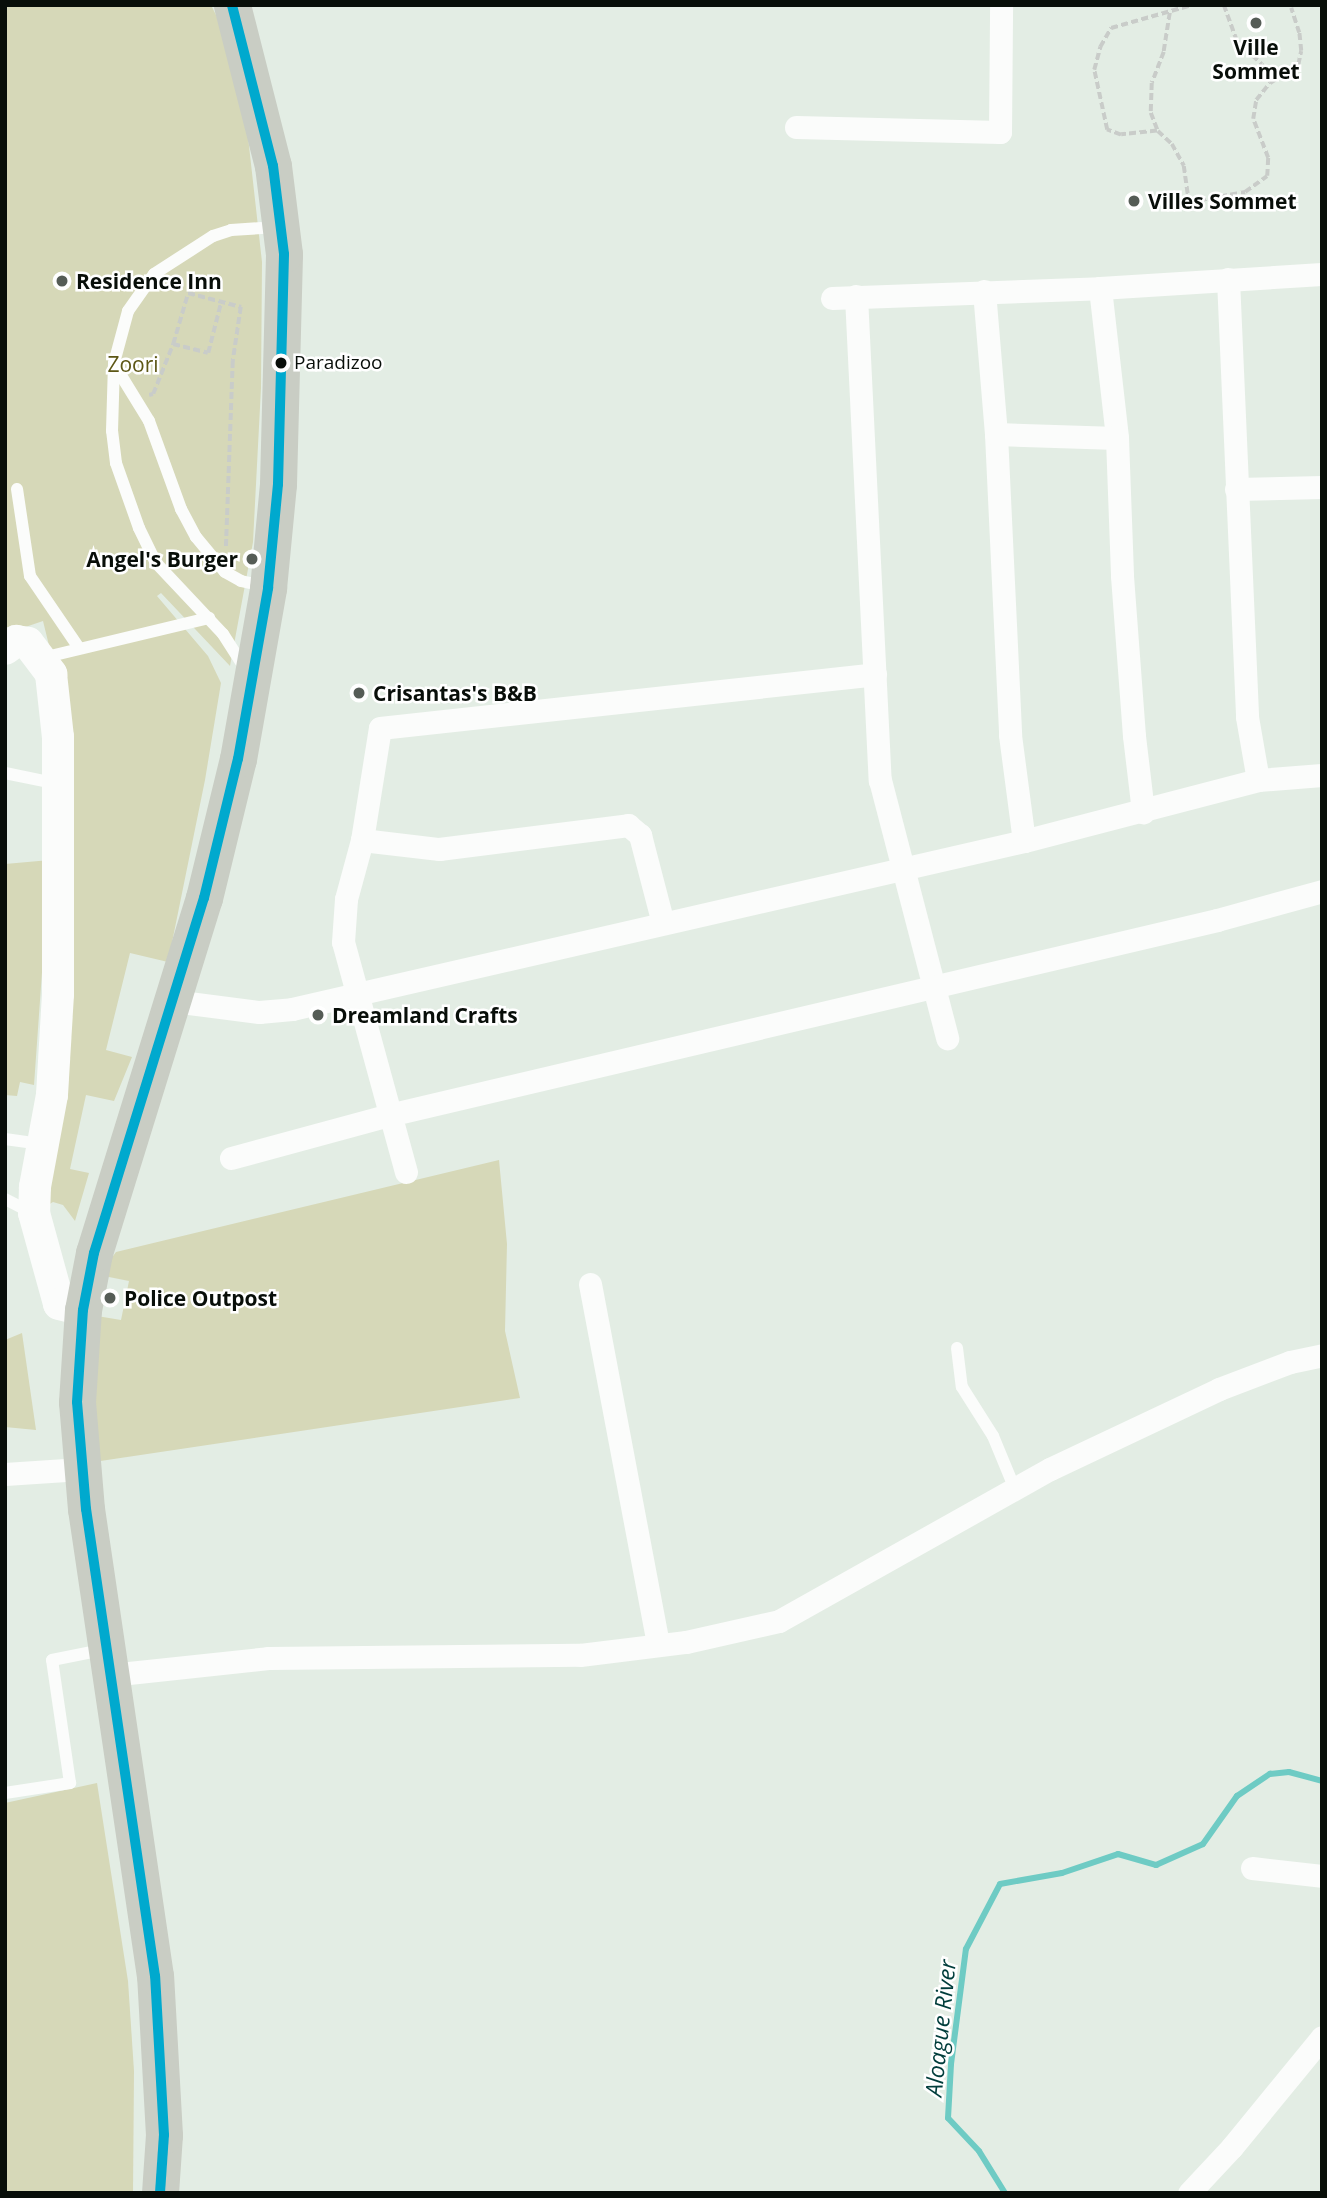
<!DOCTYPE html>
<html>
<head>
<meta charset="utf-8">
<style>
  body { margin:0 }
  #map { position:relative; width:1327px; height:2198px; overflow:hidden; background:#e3ede4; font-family:"Open Sans",sans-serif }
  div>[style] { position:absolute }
  .green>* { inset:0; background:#d6d8b8 }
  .stream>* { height:6px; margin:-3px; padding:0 3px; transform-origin:3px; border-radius:3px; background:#6ecbc4 }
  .path>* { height:3.5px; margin-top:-1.75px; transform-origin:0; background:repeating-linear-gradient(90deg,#c9ccc9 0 7px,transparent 0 10.5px) }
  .lane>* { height:12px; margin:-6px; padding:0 6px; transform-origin:6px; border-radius:6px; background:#fbfcfb }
  .street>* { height:23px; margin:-11.5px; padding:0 11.5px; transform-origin:11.5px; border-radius:11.5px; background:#fbfcfb }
  .secondary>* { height:32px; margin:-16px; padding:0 16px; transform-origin:16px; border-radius:16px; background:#fbfcfb }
  .primary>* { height:37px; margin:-18.5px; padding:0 18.5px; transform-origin:18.5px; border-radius:18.5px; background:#c9cdc4 }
  .bus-1>* { height:10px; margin:-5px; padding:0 5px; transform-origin:5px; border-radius:5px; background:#00a9ce }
  .dots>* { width:19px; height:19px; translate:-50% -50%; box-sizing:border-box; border:4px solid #fff; border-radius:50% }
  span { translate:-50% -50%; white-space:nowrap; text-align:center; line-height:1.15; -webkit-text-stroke:5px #fff; paint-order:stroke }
  .bus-label { font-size:19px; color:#080e09 }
  .left { translate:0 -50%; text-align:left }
  .poi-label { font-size:21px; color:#080e09; font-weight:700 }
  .right { translate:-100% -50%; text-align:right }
  .park-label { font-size:21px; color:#5d5716 }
  .water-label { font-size:23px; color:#003d3b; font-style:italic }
  .frame { position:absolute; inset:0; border:7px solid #080e09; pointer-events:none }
</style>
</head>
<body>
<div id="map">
  <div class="green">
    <div style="clip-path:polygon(5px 5px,211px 5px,219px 21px,248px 137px,262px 262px,261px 388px,253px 542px,230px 666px,161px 593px,157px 596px,208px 656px,221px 683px,205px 780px,168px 962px,130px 953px,106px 1050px,132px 1057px,114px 1101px,86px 1095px,70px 1169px,89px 1173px,75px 1221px,63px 1205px,53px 1202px,38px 1211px,55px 670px,43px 621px,5px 634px)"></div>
    <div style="clip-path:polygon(50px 860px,34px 1085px,20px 1082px,17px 1096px,5px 1095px,5px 864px)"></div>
    <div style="clip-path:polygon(499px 1160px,507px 1244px,505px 1331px,520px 1398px,87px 1463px,91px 1315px,121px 1320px,129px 1281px,99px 1275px,116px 1252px)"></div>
    <div style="clip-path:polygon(22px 1333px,36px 1430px,5px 1427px,5px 1340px)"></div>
    <div style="clip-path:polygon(97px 1783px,128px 1981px,134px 2071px,133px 2193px,5px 2193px,5px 1803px)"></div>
  </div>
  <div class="stream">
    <div style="left:1005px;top:2193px;width:49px;rotate:-121.8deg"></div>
    <div style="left:979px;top:2151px;width:45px;rotate:-133.2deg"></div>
    <div style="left:948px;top:2118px;width:54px;rotate:-86.8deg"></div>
    <div style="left:951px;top:2064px;width:116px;rotate:-82.6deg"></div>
    <div style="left:966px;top:1949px;width:73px;rotate:-62.4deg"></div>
    <div style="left:1000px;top:1884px;width:63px;rotate:-10.1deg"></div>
    <div style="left:1062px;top:1873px;width:59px;rotate:-18.7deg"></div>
    <div style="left:1118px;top:1854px;width:40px;rotate:16deg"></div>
    <div style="left:1156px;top:1865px;width:51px;rotate:-24.1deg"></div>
    <div style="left:1203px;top:1844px;width:59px;rotate:-54.7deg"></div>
    <div style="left:1237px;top:1796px;width:40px;rotate:-34deg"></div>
    <div style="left:1270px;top:1774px;width:19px;rotate:-6deg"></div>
    <div style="left:1289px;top:1772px;width:34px;rotate:15deg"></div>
  </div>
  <div class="path">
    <div style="left:1224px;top:5px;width:38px;rotate:70deg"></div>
    <div style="left:1237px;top:41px;width:34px;rotate:43deg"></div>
    <div style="left:1262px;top:64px;width:21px;rotate:67deg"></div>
    <div style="left:1170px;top:13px;width:39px;rotate:99deg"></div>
    <div style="left:1164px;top:52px;width:33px;rotate:111deg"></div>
    <div style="left:1152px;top:83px;width:30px;rotate:92deg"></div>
    <div style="left:1151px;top:113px;width:19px;rotate:69deg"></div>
    <div style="left:1158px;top:131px;width:19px;rotate:43deg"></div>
    <div style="left:1172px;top:144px;width:25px;rotate:61deg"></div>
    <div style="left:1184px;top:166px;width:36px;rotate:82deg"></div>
    <div style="left:1189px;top:202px;width:57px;rotate:-10.1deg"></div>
    <div style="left:1245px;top:192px;width:27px;rotate:-36deg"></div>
    <div style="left:1267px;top:176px;width:18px;rotate:-87deg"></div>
    <div style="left:1268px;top:158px;width:42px;rotate:-111deg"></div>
    <div style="left:1253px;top:119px;width:19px;rotate:-81deg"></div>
    <div style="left:1256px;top:100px;width:22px;rotate:-51deg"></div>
    <div style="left:1270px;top:83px;width:33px;rotate:-33deg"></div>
    <div style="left:1298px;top:65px;width:14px;rotate:-78deg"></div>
    <div style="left:1301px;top:51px;width:18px;rotate:-96deg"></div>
    <div style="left:1299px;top:33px;width:26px;rotate:-108deg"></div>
    <div style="left:1157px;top:131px;width:36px;rotate:174deg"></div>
    <div style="left:1121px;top:135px;width:15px;rotate:-160deg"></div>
    <div style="left:1107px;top:130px;width:61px;rotate:-102.2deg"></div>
    <div style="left:1094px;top:70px;width:24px;rotate:-75deg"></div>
    <div style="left:1100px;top:47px;width:22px;rotate:-60deg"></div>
    <div style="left:1111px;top:28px;width:84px;rotate:-15.9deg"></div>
    <div style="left:173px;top:344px;width:36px;rotate:14deg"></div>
    <div style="left:208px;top:353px;width:53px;rotate:-75.7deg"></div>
    <div style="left:149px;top:395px;width:4px;rotate:-14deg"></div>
    <div style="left:153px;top:394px;width:54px;rotate:-68.2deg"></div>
    <div style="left:173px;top:344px;width:53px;rotate:-73.6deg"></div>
    <div style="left:188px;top:293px;width:55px;rotate:14.8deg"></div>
    <div style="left:241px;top:307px;width:55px;rotate:98.4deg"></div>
    <div style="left:233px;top:361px;width:188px;rotate:92.1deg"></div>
  </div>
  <div class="lane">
    <div style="left:114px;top:364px;width:67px;rotate:58.4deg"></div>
    <div style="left:149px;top:421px;width:94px;rotate:70deg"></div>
    <div style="left:181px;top:509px;width:32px;rotate:62deg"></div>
    <div style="left:196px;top:537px;width:45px;rotate:50.4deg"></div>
    <div style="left:225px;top:572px;width:18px;rotate:29deg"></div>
    <div style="left:241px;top:581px;width:27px;rotate:13deg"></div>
    <div style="left:17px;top:489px;width:88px;rotate:81.5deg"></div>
    <div style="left:30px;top:576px;width:87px;rotate:55.8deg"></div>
    <div style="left:42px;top:658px;width:172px;rotate:-13.5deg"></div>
    <div style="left:246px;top:670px;width:43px;rotate:-122.6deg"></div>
    <div style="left:223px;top:634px;width:98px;rotate:-133.3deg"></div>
    <div style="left:156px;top:563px;width:39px;rotate:-116deg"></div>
    <div style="left:139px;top:528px;width:69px;rotate:-109.5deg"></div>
    <div style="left:116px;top:463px;width:32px;rotate:-97deg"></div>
    <div style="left:112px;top:431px;width:68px;rotate:-88.3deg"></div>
    <div style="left:114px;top:363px;width:54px;rotate:-74.9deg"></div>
    <div style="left:128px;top:311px;width:45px;rotate:-54.9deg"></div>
    <div style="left:154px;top:274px;width:70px;rotate:-32.8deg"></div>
    <div style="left:213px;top:236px;width:19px;rotate:-18deg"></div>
    <div style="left:231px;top:230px;width:46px;rotate:-3.7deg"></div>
    <div style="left:5px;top:773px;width:54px;rotate:11.7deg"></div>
    <div style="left:5px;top:1139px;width:37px;rotate:8deg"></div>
    <div style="left:5px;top:1199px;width:31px;rotate:27deg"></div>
    <div style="left:957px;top:1348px;width:39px;rotate:83deg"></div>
    <div style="left:962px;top:1387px;width:58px;rotate:57.7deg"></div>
    <div style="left:993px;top:1436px;width:57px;rotate:67.5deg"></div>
    <div style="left:5px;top:1793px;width:66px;rotate:-8.7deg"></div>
    <div style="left:70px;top:1783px;width:124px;rotate:-98.3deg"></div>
    <div style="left:52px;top:1660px;width:51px;rotate:-11.3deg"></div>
  </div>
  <div class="street">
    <div style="left:796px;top:127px;width:204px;rotate:1.4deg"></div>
    <div style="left:1000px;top:132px;width:127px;rotate:-89.5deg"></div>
    <div style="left:1228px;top:279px;width:438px;rotate:87.5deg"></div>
    <div style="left:1247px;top:717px;width:64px;rotate:80.1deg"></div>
    <div style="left:1100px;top:288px;width:151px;rotate:83.5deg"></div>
    <div style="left:1117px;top:438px;width:138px;rotate:87.9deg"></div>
    <div style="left:1122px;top:576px;width:160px;rotate:85.7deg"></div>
    <div style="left:1134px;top:736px;width:77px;rotate:83.2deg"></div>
    <div style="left:984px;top:291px;width:144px;rotate:85.2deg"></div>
    <div style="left:996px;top:434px;width:301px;rotate:87.3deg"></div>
    <div style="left:1010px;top:735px;width:107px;rotate:82.5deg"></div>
    <div style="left:856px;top:296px;width:485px;rotate:87.2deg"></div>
    <div style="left:880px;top:780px;width:267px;rotate:75.4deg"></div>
    <div style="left:832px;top:298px;width:268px;rotate:-2.1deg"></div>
    <div style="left:1100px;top:288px;width:222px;rotate:-3.6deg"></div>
    <div style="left:996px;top:434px;width:121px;rotate:1.9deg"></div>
    <div style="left:1236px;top:489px;width:86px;rotate:-1.3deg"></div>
    <div style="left:362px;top:840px;width:78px;rotate:6.7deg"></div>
    <div style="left:439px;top:849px;width:191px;rotate:-7.2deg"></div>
    <div style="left:628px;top:825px;width:16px;rotate:40deg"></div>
    <div style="left:640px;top:835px;width:91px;rotate:75.4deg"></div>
    <div style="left:173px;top:1001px;width:87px;rotate:7.3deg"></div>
    <div style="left:259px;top:1012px;width:33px;rotate:-5deg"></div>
    <div style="left:292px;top:1009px;width:751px;rotate:-12.93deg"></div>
    <div style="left:1024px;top:841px;width:242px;rotate:-14.6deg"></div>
    <div style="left:1258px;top:780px;width:64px;rotate:-4.5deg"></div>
    <div style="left:231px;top:1158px;width:164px;rotate:-15.2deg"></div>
    <div style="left:389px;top:1115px;width:851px;rotate:-13.25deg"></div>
    <div style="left:1217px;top:920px;width:109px;rotate:-15.4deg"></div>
    <div style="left:406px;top:1172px;width:238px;rotate:-105.3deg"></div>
    <div style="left:343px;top:942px;width:43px;rotate:-86deg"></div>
    <div style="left:346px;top:899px;width:61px;rotate:-74.8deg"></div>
    <div style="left:362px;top:840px;width:113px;rotate:-80.9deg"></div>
    <div style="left:380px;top:728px;width:498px;rotate:-6.2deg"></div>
    <div style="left:590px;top:1284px;width:367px;rotate:79.3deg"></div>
    <div style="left:5px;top:1474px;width:76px;rotate:-3.8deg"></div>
    <div style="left:110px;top:1675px;width:159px;rotate:-6.1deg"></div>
    <div style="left:268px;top:1658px;width:312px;rotate:-0.6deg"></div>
    <div style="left:580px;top:1655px;width:107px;rotate:-7deg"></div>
    <div style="left:686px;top:1642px;width:95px;rotate:-12.7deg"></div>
    <div style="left:779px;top:1621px;width:311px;rotate:-29.3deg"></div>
    <div style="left:1050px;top:1469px;width:187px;rotate:-25.3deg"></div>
    <div style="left:1219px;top:1389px;width:76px;rotate:-20.8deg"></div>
    <div style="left:1290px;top:1362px;width:33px;rotate:-12deg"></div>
    <div style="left:1252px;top:1868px;width:70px;rotate:6.5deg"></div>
    <div style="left:1189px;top:2193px;width:63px;rotate:-46.9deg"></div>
    <div style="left:1232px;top:2147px;width:142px;rotate:-50.7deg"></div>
  </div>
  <div class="secondary">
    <div style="left:5px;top:649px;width:14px;rotate:-36deg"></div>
    <div style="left:16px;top:641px;width:12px;rotate:9deg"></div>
    <div style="left:28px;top:643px;width:39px;rotate:53deg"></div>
    <div style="left:51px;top:674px;width:63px;rotate:83.7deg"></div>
    <div style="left:58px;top:737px;width:257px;rotate:90deg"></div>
    <div style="left:58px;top:994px;width:101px;rotate:93.4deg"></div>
    <div style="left:52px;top:1095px;width:94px;rotate:100.5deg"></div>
    <div style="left:35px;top:1187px;width:26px;rotate:92deg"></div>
    <div style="left:34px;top:1213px;width:94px;rotate:74.6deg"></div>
    <div style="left:59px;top:1304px;width:25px;rotate:14deg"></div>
  </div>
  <div class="primary">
    <div style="left:160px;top:2193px;width:58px;rotate:-86.1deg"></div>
    <div style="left:164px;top:2135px;width:159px;rotate:-93.2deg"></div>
    <div style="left:155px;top:1976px;width:472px;rotate:-98.4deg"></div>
    <div style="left:86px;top:1509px;width:107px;rotate:-94.8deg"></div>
    <div style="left:77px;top:1402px;width:92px;rotate:-86.3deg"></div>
    <div style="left:83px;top:1310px;width:58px;rotate:-79.1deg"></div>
    <div style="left:94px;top:1253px;width:372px;rotate:-72.8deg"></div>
    <div style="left:204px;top:898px;width:143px;rotate:-76.3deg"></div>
    <div style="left:238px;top:759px;width:174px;rotate:-80deg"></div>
    <div style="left:268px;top:588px;width:104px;rotate:-84.5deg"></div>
    <div style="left:278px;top:484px;width:230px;rotate:-88.5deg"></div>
    <div style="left:284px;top:254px;width:89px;rotate:-97.1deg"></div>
    <div style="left:273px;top:166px;width:166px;rotate:-104.3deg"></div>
  </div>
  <div class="bus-1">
    <div style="left:160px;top:2193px;width:58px;rotate:-86.1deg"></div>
    <div style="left:164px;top:2135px;width:159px;rotate:-93.2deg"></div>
    <div style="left:155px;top:1976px;width:472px;rotate:-98.4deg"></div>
    <div style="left:86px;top:1509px;width:107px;rotate:-94.8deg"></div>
    <div style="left:77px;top:1402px;width:92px;rotate:-86.3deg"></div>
    <div style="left:83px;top:1310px;width:58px;rotate:-79.1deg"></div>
    <div style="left:94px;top:1253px;width:372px;rotate:-72.8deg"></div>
    <div style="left:204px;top:898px;width:143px;rotate:-76.3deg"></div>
    <div style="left:238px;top:759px;width:174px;rotate:-80deg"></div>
    <div style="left:268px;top:588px;width:104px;rotate:-84.5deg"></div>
    <div style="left:278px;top:484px;width:230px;rotate:-88.5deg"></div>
    <div style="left:284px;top:254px;width:89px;rotate:-97.1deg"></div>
    <div style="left:273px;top:166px;width:166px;rotate:-104.3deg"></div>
  </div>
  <div class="dots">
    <div style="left:1256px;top:23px;background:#555c56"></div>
    <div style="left:1134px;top:201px;background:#555c56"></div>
    <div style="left:62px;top:281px;background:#555c56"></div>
    <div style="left:281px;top:363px;background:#080e09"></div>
    <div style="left:252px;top:559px;background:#555c56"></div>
    <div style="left:359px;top:693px;background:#555c56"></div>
    <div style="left:318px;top:1015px;background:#555c56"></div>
    <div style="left:110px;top:1298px;background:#555c56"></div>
  </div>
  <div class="bus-label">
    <span class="left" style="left:294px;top:363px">Paradizoo</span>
  </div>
  <div class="poi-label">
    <span style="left:1256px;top:59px">Ville<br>Sommet</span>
    <span class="left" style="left:1148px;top:201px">Villes Sommet</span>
    <span class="left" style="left:76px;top:281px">Residence Inn</span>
    <span class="right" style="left:238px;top:559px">Angel's Burger</span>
    <span class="left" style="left:373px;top:693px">Crisantas's B&amp;B</span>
    <span class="left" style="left:332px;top:1015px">Dreamland Crafts</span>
    <span class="left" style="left:124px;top:1298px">Police Outpost</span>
  </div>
  <div class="park-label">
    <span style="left:133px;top:364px">Zoori</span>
  </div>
  <div class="water-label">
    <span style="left:940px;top:2028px;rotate:-84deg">Aloague River</span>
  </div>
  <div class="frame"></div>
</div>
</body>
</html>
